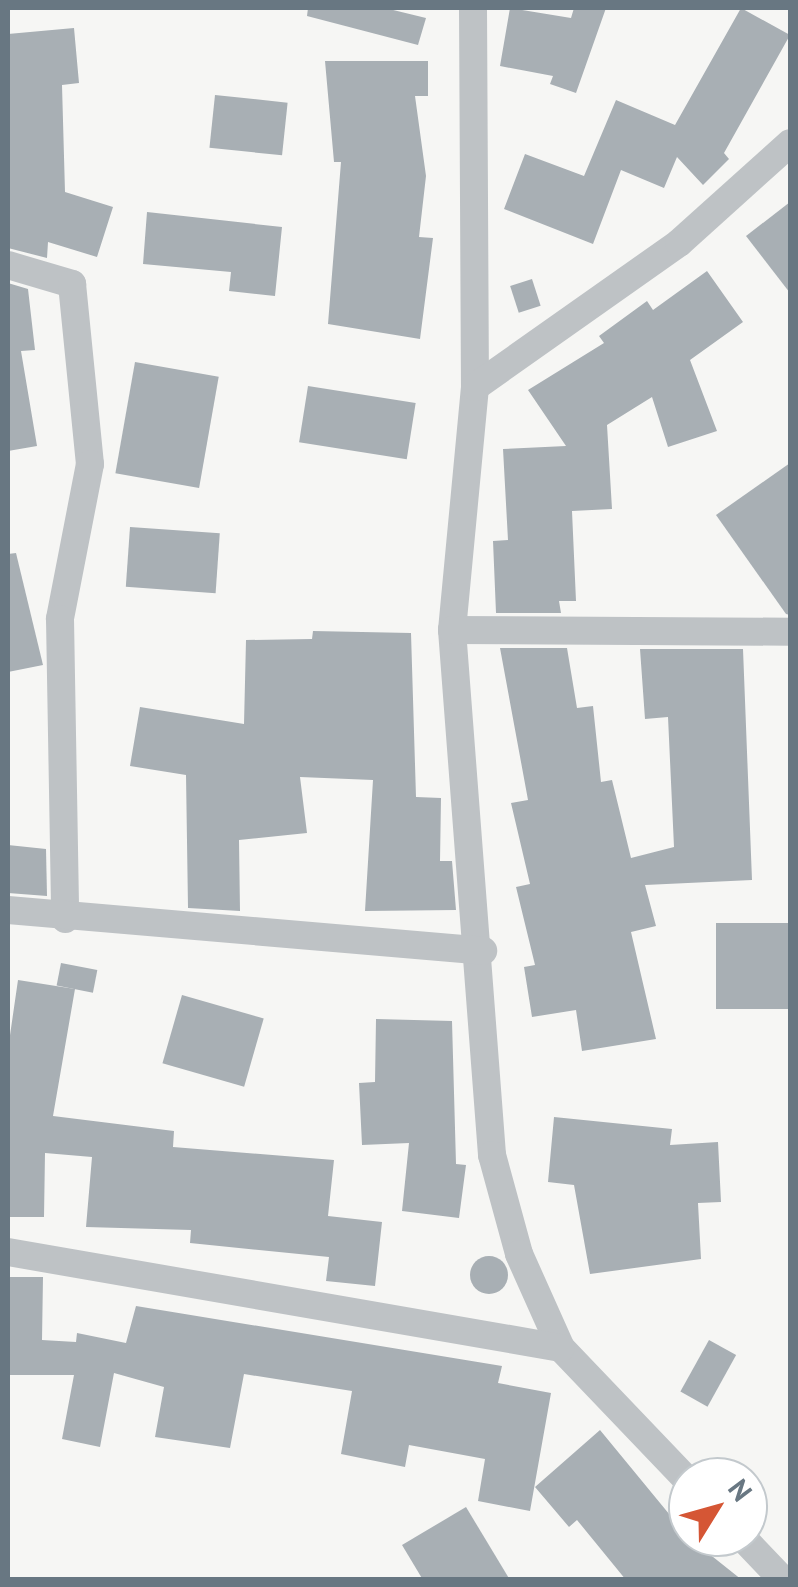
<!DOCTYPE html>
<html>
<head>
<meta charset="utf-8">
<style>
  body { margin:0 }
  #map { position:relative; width:798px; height:1587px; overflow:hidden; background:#f6f6f4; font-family:"PT Sans",sans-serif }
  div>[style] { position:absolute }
  .building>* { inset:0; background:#a8afb4; transform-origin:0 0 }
  .round { border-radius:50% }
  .minor>* { height:28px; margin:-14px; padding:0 14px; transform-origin:14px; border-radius:14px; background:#bec2c5 }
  span { translate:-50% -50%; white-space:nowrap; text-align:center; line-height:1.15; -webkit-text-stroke:10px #fff; paint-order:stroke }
  .frame { position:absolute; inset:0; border:10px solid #687782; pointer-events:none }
  .north { position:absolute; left:668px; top:1457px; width:100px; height:100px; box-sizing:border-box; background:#fff; border:2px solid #c3c9cd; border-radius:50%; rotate:53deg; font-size:28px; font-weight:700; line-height:40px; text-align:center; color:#687782 }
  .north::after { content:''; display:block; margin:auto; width:35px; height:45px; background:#d55635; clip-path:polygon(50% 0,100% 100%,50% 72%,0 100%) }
</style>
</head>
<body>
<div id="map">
  <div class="building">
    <div style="clip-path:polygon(308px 8px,385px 8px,426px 18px,418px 45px,307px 16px)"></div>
    <div style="clip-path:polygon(510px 8px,571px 18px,574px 8px,606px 8px,576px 93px,550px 84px,553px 76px,500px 66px)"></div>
    <div style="clip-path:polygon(741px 8px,790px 35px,724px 153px,729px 159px,703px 185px,677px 157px,664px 188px,621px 170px,593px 244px,504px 209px,525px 154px,584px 176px,616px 100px,675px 125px)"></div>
    <div style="clip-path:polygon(74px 28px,79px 83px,62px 85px,65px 192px,113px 207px,97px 257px,48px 242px,47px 258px,8px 248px,8px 34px)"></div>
    <div style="clip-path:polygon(325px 61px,428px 61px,428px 96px,415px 96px,426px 176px,419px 237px,433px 238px,420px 339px,328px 324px,341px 162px,334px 162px)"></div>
    <div style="left:215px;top:95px;width:73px;height:53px;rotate:6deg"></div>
    <div style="clip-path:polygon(790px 202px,790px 293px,746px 236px)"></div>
    <div style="clip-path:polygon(147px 212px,282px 227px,275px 296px,229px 291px,231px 272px,143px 264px)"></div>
    <div style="clip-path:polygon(707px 271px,743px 322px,690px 360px,717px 431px,668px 447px,652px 397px,607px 425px,612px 509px,572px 511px,576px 601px,559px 601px,561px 613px,496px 613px,493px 541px,508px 540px,503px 449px,566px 446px,528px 390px,604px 343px,599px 336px,647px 301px,653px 310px)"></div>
    <div style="left:532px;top:279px;width:28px;height:23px;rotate:72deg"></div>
    <div style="clip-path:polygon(8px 283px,28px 289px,35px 350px,21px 351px,37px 446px,8px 451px)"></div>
    <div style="left:135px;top:362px;width:85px;height:113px;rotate:10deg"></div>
    <div style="left:308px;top:386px;width:109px;height:57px;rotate:9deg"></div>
    <div style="clip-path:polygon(790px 463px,790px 615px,786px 614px,716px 515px)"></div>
    <div style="left:130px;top:527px;width:90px;height:60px;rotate:4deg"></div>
    <div style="clip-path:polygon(16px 553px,43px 665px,8px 672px,8px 554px)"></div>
    <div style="clip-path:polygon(313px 631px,411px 633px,416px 797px,441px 798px,440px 861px,452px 861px,456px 910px,365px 911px,373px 780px,300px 777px,307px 833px,239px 840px,240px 911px,188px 908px,186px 775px,130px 766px,140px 707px,244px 724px,246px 640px,312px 639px)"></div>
    <div style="clip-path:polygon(500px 648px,567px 648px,577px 708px,593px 706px,601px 782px,612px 780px,631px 858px,674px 847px,668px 717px,645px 719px,640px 649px,743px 649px,752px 880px,645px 885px,656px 926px,631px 932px,656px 1039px,582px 1051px,576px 1010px,532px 1017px,524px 967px,535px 965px,516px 887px,530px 884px,511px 803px,528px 800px)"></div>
    <div style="clip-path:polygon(8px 845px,46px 849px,47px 896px,8px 893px)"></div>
    <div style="left:790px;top:923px;width:86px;height:74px;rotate:90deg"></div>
    <div style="left:61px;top:963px;width:37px;height:23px;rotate:11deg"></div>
    <div style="clip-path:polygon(18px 980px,75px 989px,53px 1116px,174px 1131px,173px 1147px,334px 1160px,328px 1216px,382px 1222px,375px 1286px,326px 1281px,329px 1257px,190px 1243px,191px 1230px,86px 1227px,92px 1157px,45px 1153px,44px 1217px,8px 1217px,8px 1049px)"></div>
    <div style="left:182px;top:995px;width:85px;height:71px;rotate:16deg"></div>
    <div style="clip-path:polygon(376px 1019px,452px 1021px,456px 1164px,466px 1165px,459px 1218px,402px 1211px,409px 1143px,362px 1145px,359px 1083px,375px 1082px)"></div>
    <div style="clip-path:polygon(554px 1117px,672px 1129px,670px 1145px,718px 1142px,721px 1202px,698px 1203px,701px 1259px,590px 1274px,574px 1185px,548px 1182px)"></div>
    <div class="round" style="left:470px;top:1256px;width:38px;height:38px"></div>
    <div style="clip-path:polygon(8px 1277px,43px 1277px,42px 1340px,76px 1342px,77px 1333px,126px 1343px,136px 1306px,502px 1366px,498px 1383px,551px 1393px,530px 1511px,478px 1501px,485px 1459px,409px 1445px,405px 1467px,341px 1454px,352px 1391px,244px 1374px,230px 1448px,155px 1437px,164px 1387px,114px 1373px,100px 1447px,62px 1439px,74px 1375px,8px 1375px)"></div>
    <div style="left:709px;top:1340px;width:31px;height:59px;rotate:29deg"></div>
    <div style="clip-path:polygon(600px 1430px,688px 1537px,742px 1580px,626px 1580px,577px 1520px,569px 1527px,535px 1487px)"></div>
    <div style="clip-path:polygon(466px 1507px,510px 1580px,423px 1580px,402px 1545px)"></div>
  </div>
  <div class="minor">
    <div style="left:473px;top:8px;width:379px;rotate:89.7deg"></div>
    <div style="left:475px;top:387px;width:244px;rotate:95.4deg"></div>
    <div style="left:452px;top:630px;width:527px;rotate:85.64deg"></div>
    <div style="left:492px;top:1155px;width:103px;rotate:74.7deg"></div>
    <div style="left:519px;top:1254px;width:103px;rotate:65.9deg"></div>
    <div style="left:561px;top:1348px;width:184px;rotate:46.3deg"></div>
    <div style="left:8px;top:265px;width:67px;rotate:16.5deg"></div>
    <div style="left:72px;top:284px;width:181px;rotate:84.3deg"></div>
    <div style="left:90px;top:464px;width:158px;rotate:101deg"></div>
    <div style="left:60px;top:619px;width:300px;rotate:89deg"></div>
    <div style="left:475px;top:387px;width:250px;rotate:-35.2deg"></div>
    <div style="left:679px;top:243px;width:149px;rotate:-42deg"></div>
    <div style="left:452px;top:630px;width:338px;rotate:0.3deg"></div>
    <div style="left:8px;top:910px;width:477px;rotate:4.9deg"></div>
    <div style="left:8px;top:1252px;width:561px;rotate:9.85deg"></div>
    <div style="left:742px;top:1537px;width:59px;rotate:46.4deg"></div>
  </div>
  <div class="frame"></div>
  <div class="north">N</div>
</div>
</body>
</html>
